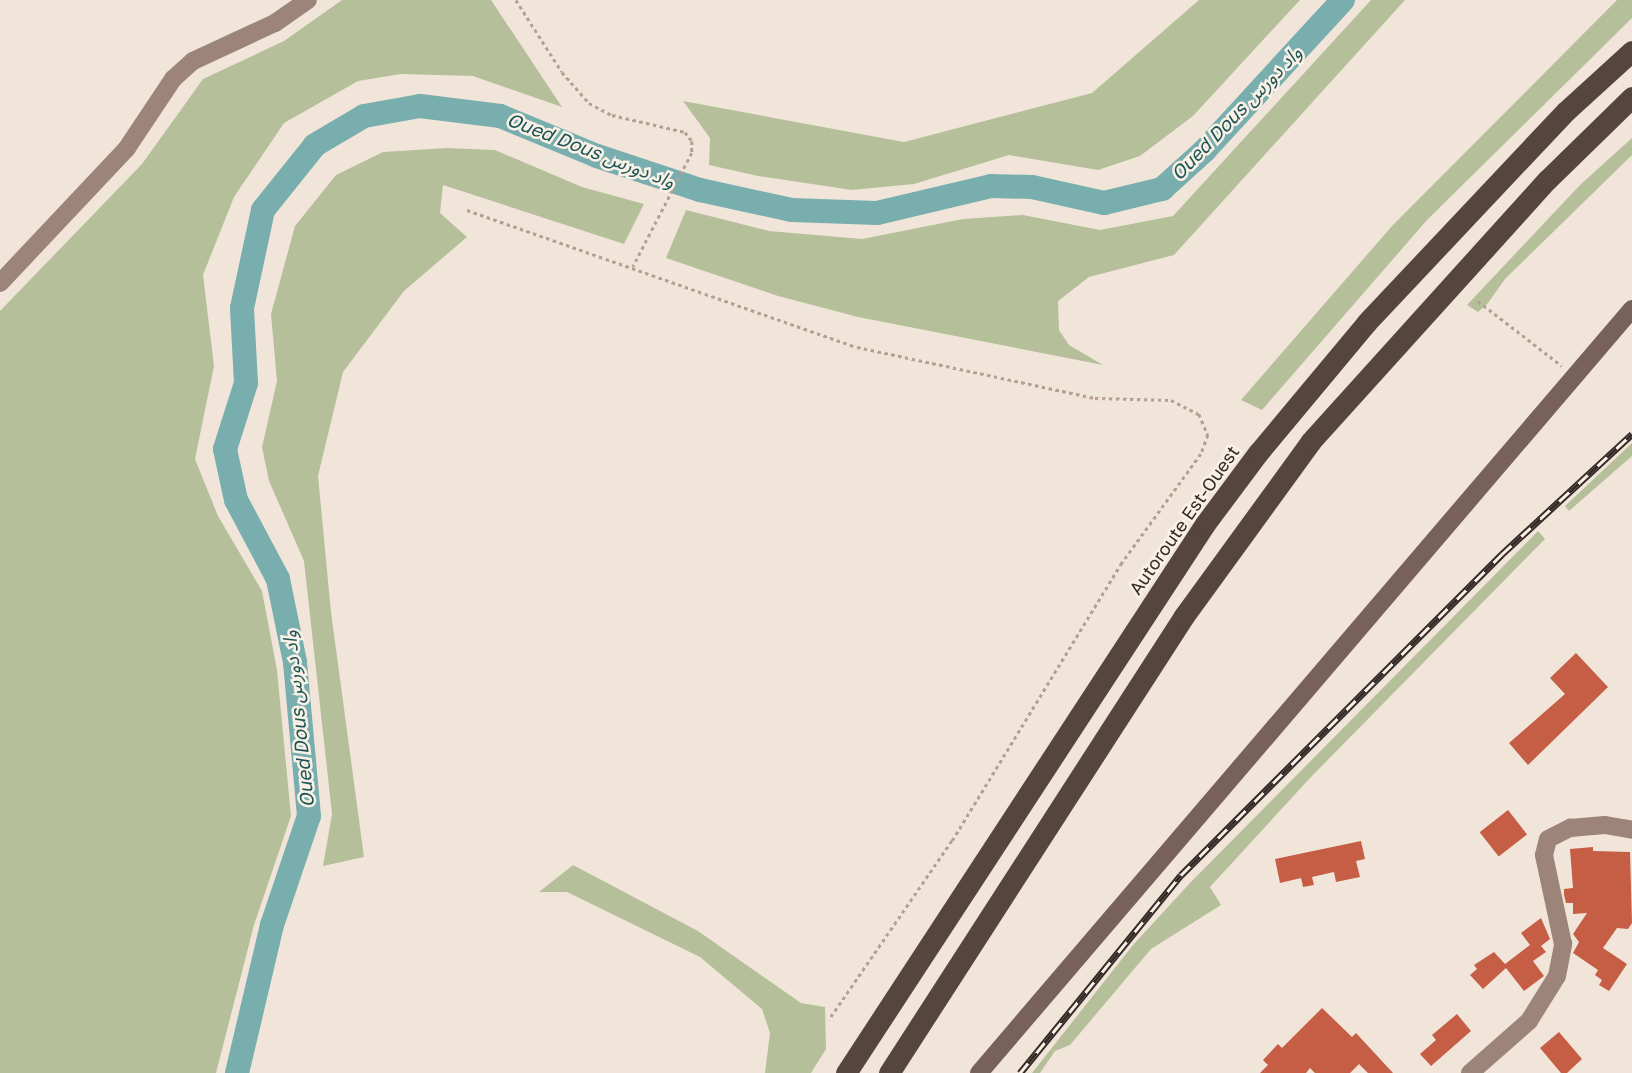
<!DOCTYPE html>
<html>
<head>
<meta charset="utf-8">
<style>
  body { margin:0 }
  #map { position:relative; width:1632px; height:1073px; overflow:hidden; background:#f1e5da; font-family:"Golos Text","Noto Sans Arabic",sans-serif }
  div>[style] { position:absolute }
  .green>* { inset:0; background:#b5c09a }
  .river>* { height:24px; margin:-12px; padding:0 12px; transform-origin:12px; border-radius:12px; background:#79aeae }
  .building>* { inset:0; background:#c55e44; transform-origin:0 0 }
  .path>* { height:2.5px; margin-top:-1.25px; transform-origin:0; background:repeating-linear-gradient(90deg,#b59f90 0 3.5px,transparent 0 7px) }
  .secondary>* { height:18px; margin:-9px; padding:0 9px; transform-origin:9px; border-radius:9px; background:#9d8478 }
  .primary>* { height:18px; margin:-9px; padding:0 9px; transform-origin:9px; border-radius:9px; background:#776158 }
  .highway>* { height:21px; margin:-10.5px; padding:0 10.5px; transform-origin:10.5px; border-radius:10.5px; background:#56453e }
  .rail>* { height:7px; margin-top:-3.5px; transform-origin:0; background:repeating-linear-gradient(90deg,#f9f0e6 0 13px,#352b27 0 26px); box-sizing:border-box; border-block:2px solid #352b27 }
  span { translate:-50% -50%; white-space:nowrap; text-align:center; line-height:1.15; -webkit-text-stroke:5px #f9f0e6; paint-order:stroke }
  .street-label { font-size:18px; color:#352b27 }
  .water-label { font-size:19px; color:#1d5556; font-style:italic }
</style>
</head>
<body>
<div id="map">
  <div class="green">
    <div style="clip-path:polygon(342px 0,491px 0,562px 107px,473px 76px,401px 74px,358px 81px,284px 123px,234px 197px,203px 275px,214px 366px,195px 459px,218px 516px,262px 591px,277px 670px,291px 816px,254px 925px,216px 1073px,0 1073px,0 311px,142px 164px,203px 79px,284px 41px)"></div>
    <div style="clip-path:polygon(1199px 0,1300px 0,1193px 116px,1140px 156px,1098px 170px,1009px 155px,914px 184px,852px 190px,758px 176px,709px 165px,710px 138px,683px 101px,904px 142px,1092px 93px)"></div>
    <div style="clip-path:polygon(1371px 0,1405px 0,1174px 255px,1089px 277px,1058px 301px,1059px 330px,1069px 345px,1103px 365px,858px 317px,778px 296px,666px 258px,686px 210px,769px 231px,862px 239px,963px 219px,1023px 215px,1100px 230px,1173px 216px)"></div>
    <div style="clip-path:polygon(1617px 0,1632px 0,1632px 18px,1427px 220px,1262px 410px,1241px 400px,1392px 226px)"></div>
    <div style="clip-path:polygon(1632px 138px,1632px 155px,1505px 279px,1488px 303px,1478px 312px,1467px 305px,1580px 185px)"></div>
    <div style="clip-path:polygon(447px 148px,495px 150px,582px 187px,644px 204px,624px 244px,443px 185px,440px 213px,467px 237px,404px 291px,343px 372px,318px 476px,331px 612px,364px 857px,323px 866px,332px 814px,304px 561px,269px 481px,262px 447px,277px 381px,271px 314px,295px 226px,336px 175px,383px 152px)"></div>
    <div style="clip-path:polygon(1632px 443px,1632px 456px,1569px 511px,1565px 506px)"></div>
    <div style="clip-path:polygon(1538px 531px,1545px 539px,1310px 778px,1210px 887px,1221px 905px,1151px 949px,1070px 1045px,1055px 1051px,1040px 1073px,1032px 1073px,1133px 945px,1189px 884px)"></div>
    <div style="clip-path:polygon(573px 865px,698px 931px,801px 1003px,825px 1007px,826px 1049px,811px 1073px,765px 1073px,770px 1033px,762px 1009px,700px 957px,567px 892px,539px 892px)"></div>
  </div>
  <div class="river">
    <div style="left:237px;top:1073px;width:152px;rotate:-76.7deg"></div>
    <div style="left:272px;top:925px;width:115px;rotate:-71.3deg"></div>
    <div style="left:309px;top:816px;width:155px;rotate:-95.2deg"></div>
    <div style="left:295px;top:662px;width:85px;rotate:-101.6deg"></div>
    <div style="left:278px;top:579px;width:89px;rotate:-118deg"></div>
    <div style="left:236px;top:500px;width:52px;rotate:-102.2deg"></div>
    <div style="left:225px;top:449px;width:69px;rotate:-72.3deg"></div>
    <div style="left:246px;top:383px;width:75px;rotate:-93.1deg"></div>
    <div style="left:242px;top:308px;width:100px;rotate:-77.9deg"></div>
    <div style="left:263px;top:210px;width:83px;rotate:-51.3deg"></div>
    <div style="left:315px;top:145px;width:57px;rotate:-30.6deg"></div>
    <div style="left:364px;top:116px;width:57px;rotate:-10.1deg"></div>
    <div style="left:420px;top:106px;width:81px;rotate:7.1deg"></div>
    <div style="left:500px;top:116px;width:105px;rotate:22.4deg"></div>
    <div style="left:597px;top:156px;width:108px;rotate:18.3deg"></div>
    <div style="left:700px;top:190px;width:94px;rotate:12.3deg"></div>
    <div style="left:792px;top:210px;width:85px;rotate:2deg"></div>
    <div style="left:877px;top:213px;width:117px;rotate:-13.3deg"></div>
    <div style="left:991px;top:186px;width:41px;rotate:1.4deg"></div>
    <div style="left:1032px;top:187px;width:74px;rotate:12.5deg"></div>
    <div style="left:1104px;top:203px;width:60px;rotate:-13.6deg"></div>
    <div style="left:1162px;top:189px;width:58px;rotate:-42.2deg"></div>
    <div style="left:1205px;top:150px;width:204px;rotate:-47.4deg"></div>
  </div>
  <div class="building">
    <div style="clip-path:polygon(1576px 653px,1608px 687px,1528px 765px,1509px 743px,1565px 694px,1550px 678px)"></div>
    <div style="left:1508px;top:810px;width:31px;height:36px;rotate:52deg"></div>
    <div style="clip-path:polygon(1361px 841px,1365px 859px,1356px 861px,1360px 877px,1336px 882px,1334px 872px,1312px 877px,1314px 885px,1303px 887px,1301px 878px,1280px 883px,1275px 859px)"></div>
    <div style="clip-path:polygon(1593px 847px,1593px 851px,1630px 852px,1632px 923px,1628px 929px,1617px 928px,1603px 948px,1627px 964px,1609px 991px,1599px 985px,1602px 980px,1595px 975px,1598px 970px,1573px 953px,1579px 942px,1573px 934px,1587px 913px,1573px 914px,1573px 903px,1566px 903px,1564px 895px,1564px 889px,1573px 888px,1570px 849px)"></div>
    <div style="clip-path:polygon(1541px 918px,1550px 939px,1541px 946px,1546px 952px,1533px 961px,1544px 976px,1524px 991px,1506px 968px,1483px 989px,1470px 975px,1477px 969px,1474px 965px,1494px 952px,1505px 964px,1530px 945px,1521px 933px)"></div>
    <div style="clip-path:polygon(1322px 1008px,1352px 1037px,1356px 1033px,1393px 1073px,1368px 1073px,1359px 1064px,1350px 1073px,1315px 1073px,1310px 1068px,1306px 1073px,1260px 1073px,1268px 1065px,1263px 1060px,1278px 1044px,1282px 1048px)"></div>
    <div style="clip-path:polygon(1457px 1014px,1471px 1031px,1431px 1066px,1420px 1054px,1436px 1040px,1432px 1035px)"></div>
    <div style="clip-path:polygon(1559px 1032px,1582px 1059px,1567px 1073px,1561px 1073px,1540px 1048px)"></div>
  </div>
  <div class="path">
    <div style="left:516px;top:0;width:85px;rotate:57.4deg"></div>
    <div style="left:562px;top:72px;width:41px;rotate:48.9deg"></div>
    <div style="left:589px;top:103px;width:26px;rotate:28deg"></div>
    <div style="left:612px;top:115px;width:75px;rotate:13.1deg"></div>
    <div style="left:685px;top:132px;width:11px;rotate:52deg"></div>
    <div style="left:692px;top:141px;width:12px;rotate:90deg"></div>
    <div style="left:692px;top:153px;width:128px;rotate:117.4deg"></div>
    <div style="left:467px;top:210px;width:413px;rotate:19.4deg"></div>
    <div style="left:857px;top:347px;width:243px;rotate:12.1deg"></div>
    <div style="left:1095px;top:398px;width:76px;rotate:1.5deg"></div>
    <div style="left:1171px;top:400px;width:31px;rotate:27deg"></div>
    <div style="left:1199px;top:414px;width:23px;rotate:67deg"></div>
    <div style="left:1208px;top:435px;width:20px;rotate:110deg"></div>
    <div style="left:1201px;top:454px;width:135px;rotate:125.9deg"></div>
    <div style="left:1122px;top:563px;width:326px;rotate:121.4deg"></div>
    <div style="left:952px;top:841px;width:217px;rotate:124.5deg"></div>
    <div style="left:1478px;top:301px;width:106px;rotate:37.7deg"></div>
  </div>
  <div class="secondary">
    <div style="left:0;top:283px;width:185px;rotate:-46.7deg"></div>
    <div style="left:127px;top:148px;width:83px;rotate:-56.3deg"></div>
    <div style="left:173px;top:79px;width:27px;rotate:-42deg"></div>
    <div style="left:193px;top:61px;width:90px;rotate:-24.9deg"></div>
    <div style="left:275px;top:23px;width:40px;rotate:-34.9deg"></div>
    <div style="left:1470px;top:1073px;width:79px;rotate:-41.4deg"></div>
    <div style="left:1529px;top:1021px;width:53px;rotate:-58.1deg"></div>
    <div style="left:1557px;top:976px;width:33px;rotate:-79deg"></div>
    <div style="left:1563px;top:944px;width:91px;rotate:-102.1deg"></div>
    <div style="left:1544px;top:855px;width:16px;rotate:-76deg"></div>
    <div style="left:1548px;top:839px;width:25px;rotate:-27deg"></div>
    <div style="left:1570px;top:828px;width:35px;rotate:-5deg"></div>
    <div style="left:1605px;top:825px;width:27px;rotate:10deg"></div>
  </div>
  <div class="primary">
    <div style="left:979px;top:1073px;width:1005px;rotate:-49.48deg"></div>
  </div>
  <div class="highway">
    <div style="left:846px;top:1073px;width:656px;rotate:-56.82deg"></div>
    <div style="left:1205px;top:524px;width:89px;rotate:-53.3deg"></div>
    <div style="left:1258px;top:453px;width:170px;rotate:-50.2deg"></div>
    <div style="left:1367px;top:322px;width:290px;rotate:-46.7deg"></div>
    <div style="left:1566px;top:111px;width:89px;rotate:-42.3deg"></div>
    <div style="left:889px;top:1073px;width:544px;rotate:-57.16deg"></div>
    <div style="left:1184px;top:616px;width:216px;rotate:-54deg"></div>
    <div style="left:1311px;top:441px;width:352px;rotate:-47.9deg"></div>
    <div style="left:1547px;top:180px;width:119px;rotate:-44.3deg"></div>
  </div>
  <div class="rail">
    <div style="left:1020px;top:1073px;width:255px;rotate:-50.9deg"></div>
    <div style="left:1181px;top:875px;width:454px;rotate:-45deg"></div>
    <div style="left:1502px;top:554px;width:177px;rotate:-42.7deg"></div>
  </div>
  <div class="street-label">
    <span style="left:1184px;top:520px;rotate:-55deg">Autoroute Est-Ouest</span>
  </div>
  <div class="water-label">
    <span style="left:1236px;top:113px;rotate:-46deg">Oued Dous واد دورس</span>
    <span style="left:591px;top:150px;rotate:21deg">Oued Dous واد دورس</span>
    <span style="left:298px;top:719px;rotate:-96deg">Oued Dous واد دورس</span>
  </div>
</div>
</body>
</html>
